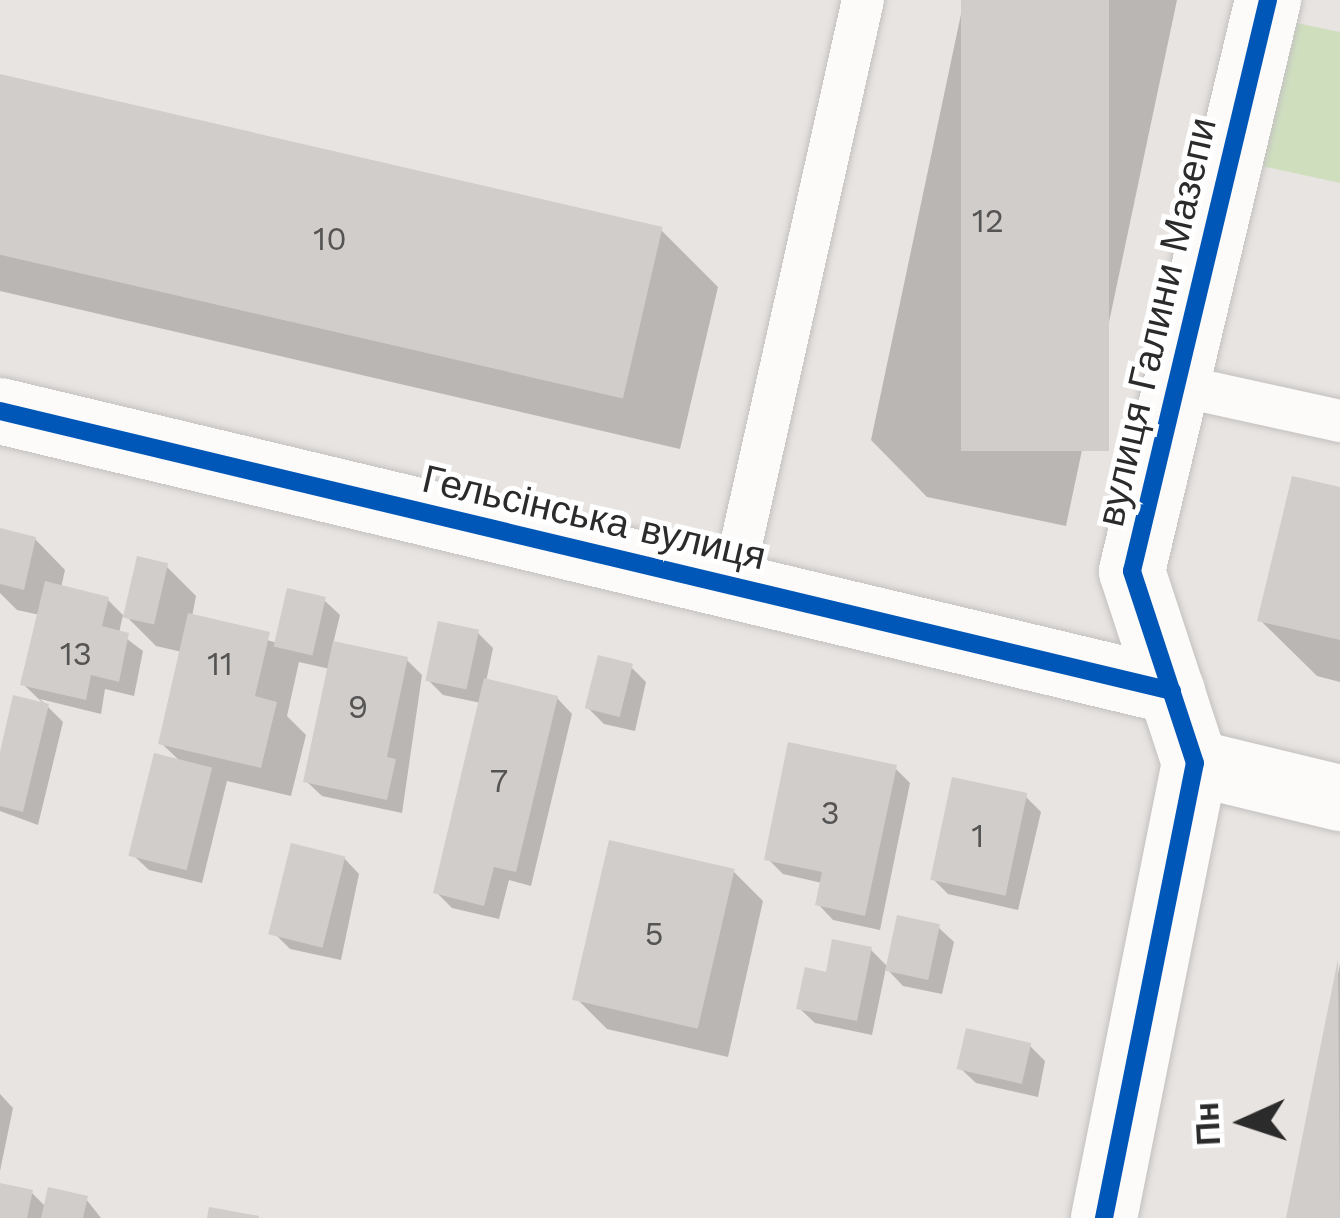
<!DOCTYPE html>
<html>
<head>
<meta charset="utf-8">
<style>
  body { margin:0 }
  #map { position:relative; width:1340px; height:1218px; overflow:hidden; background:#e8e4e1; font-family:"Work Sans",sans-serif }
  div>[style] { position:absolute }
  .green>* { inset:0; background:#cfdfbe }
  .shadow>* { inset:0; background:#0003 }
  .building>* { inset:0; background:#d0cdca; transform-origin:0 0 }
  .roads { filter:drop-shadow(0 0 3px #c2c1c1) drop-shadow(0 0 3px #c2c1c1) }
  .service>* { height:42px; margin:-21px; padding:0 21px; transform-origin:21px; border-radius:21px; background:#fcfbfa }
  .minor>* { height:66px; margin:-33px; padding:0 33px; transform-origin:33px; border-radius:33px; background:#fcfbfa }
  .cycleway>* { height:18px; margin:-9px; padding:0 9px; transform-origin:9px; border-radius:9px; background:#0057b8 }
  span { translate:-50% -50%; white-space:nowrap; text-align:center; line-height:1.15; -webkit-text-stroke:10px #fff; paint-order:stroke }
  .number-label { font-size:33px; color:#555454 }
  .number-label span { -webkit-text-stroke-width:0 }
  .street-label { font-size:39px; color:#2b2b2b }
  .north { position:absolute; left:1184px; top:1062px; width:120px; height:120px; -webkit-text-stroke:9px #fff; paint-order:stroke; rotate:267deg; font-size:33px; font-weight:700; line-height:48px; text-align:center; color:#2b2b2b }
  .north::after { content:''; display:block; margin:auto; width:42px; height:54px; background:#2b2b2b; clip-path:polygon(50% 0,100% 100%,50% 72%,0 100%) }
</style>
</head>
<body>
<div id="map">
  <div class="green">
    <div style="clip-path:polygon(1292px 22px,1340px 32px,1340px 183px,1262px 166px)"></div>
  </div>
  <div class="shadow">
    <div style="clip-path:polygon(964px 0,1177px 0,1066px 526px,927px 497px,871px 440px)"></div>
    <div style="clip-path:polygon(0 77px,661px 230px,718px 287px,680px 449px,0 291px)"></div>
    <div style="clip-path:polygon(1340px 490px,1340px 682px,1317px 676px,1260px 620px)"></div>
    <div style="clip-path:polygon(0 531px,35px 539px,65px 570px,61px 588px,108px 600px,123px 615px,119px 633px,143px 651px,134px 696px,105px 689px,101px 714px,40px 699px,63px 722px,38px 825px,0 811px,0 765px,46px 706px,23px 684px,40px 615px,17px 610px,0 593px)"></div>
    <div style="clip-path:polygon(166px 566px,196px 596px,192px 617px,277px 643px,324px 600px,340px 615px,333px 644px,407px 660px,422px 675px,402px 813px,322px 796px,306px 781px,330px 669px,299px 662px,287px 716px,306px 735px,291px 796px,227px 781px,202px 883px,149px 870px,133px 855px,181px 762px,161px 743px,182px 652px,156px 646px,126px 616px)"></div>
    <div style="clip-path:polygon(478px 633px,493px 648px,486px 682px,557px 698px,572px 714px,531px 886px,509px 880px,499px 919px,452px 908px,436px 892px,481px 703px,443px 695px,427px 679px)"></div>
    <div style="clip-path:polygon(631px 667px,646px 682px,635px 731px,604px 724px,589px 709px)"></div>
    <div style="clip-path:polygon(895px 768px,910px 783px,880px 930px,833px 920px,818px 904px,822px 883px,783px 874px,768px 859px)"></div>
    <div style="clip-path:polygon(1025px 796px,1041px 812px,1018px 910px,948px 894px,932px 878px)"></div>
    <div style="clip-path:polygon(344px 858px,359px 874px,341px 960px,290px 949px,275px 934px)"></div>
    <div style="clip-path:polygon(733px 871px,763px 901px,728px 1057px,607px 1029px,577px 999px)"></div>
    <div style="clip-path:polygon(938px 927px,954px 942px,942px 994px,903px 986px,886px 968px,872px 1035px,815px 1023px,799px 1008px,828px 975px,871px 950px,888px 967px)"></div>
    <div style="clip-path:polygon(1340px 964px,1340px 1218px,1289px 1218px)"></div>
    <div style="clip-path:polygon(1030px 1046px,1045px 1061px,1038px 1097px,976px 1083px,960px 1068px)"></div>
    <div style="clip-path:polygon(0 1094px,13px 1108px,0 1171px)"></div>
    <div style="clip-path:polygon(0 1186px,32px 1193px,46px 1207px,86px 1199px,101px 1218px,0 1218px)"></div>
  </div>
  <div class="building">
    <div style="left:961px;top:0;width:148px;height:451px"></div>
    <div style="left:0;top:74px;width:680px;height:176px;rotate:13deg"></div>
    <div style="clip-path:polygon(1292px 476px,1340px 487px,1340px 640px,1257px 621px)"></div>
    <div style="clip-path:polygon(0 528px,36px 537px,24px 590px,0 584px)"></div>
    <div style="left:137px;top:556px;width:32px;height:63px;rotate:13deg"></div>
    <div style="clip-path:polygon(45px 581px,109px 597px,102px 626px,129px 633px,119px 682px,91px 675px,86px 700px,20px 685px)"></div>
    <div style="left:287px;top:588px;width:40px;height:60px;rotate:13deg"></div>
    <div style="clip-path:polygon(188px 613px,270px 632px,255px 696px,277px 702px,261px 768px,158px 744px)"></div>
    <div style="left:438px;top:621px;width:42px;height:61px;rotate:12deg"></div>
    <div style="clip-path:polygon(333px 641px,408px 657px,387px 757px,396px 759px,387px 800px,303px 782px)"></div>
    <div style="left:598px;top:655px;width:36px;height:55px;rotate:14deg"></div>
    <div style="clip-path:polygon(484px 678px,558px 696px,516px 872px,494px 867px,484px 906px,433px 893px)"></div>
    <div style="clip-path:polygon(13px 695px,49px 704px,23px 812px,0 806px,0 752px)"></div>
    <div style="clip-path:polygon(788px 742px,897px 765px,865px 916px,815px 905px,822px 872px,764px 860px)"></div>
    <div style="left:154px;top:753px;width:60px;height:106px;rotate:14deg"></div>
    <div style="left:952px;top:777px;width:77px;height:105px;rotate:12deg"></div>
    <div style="left:609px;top:840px;width:129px;height:164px;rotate:13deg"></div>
    <div style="left:291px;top:843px;width:56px;height:94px;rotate:14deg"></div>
    <div style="left:897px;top:915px;width:44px;height:57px;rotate:12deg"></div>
    <div style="clip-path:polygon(832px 939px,872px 947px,857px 1021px,796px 1009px,805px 967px,826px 972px)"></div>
    <div style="clip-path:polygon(1338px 959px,1340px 1218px,1286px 1218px)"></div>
    <div style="left:966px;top:1028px;width:67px;height:42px;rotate:13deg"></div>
    <div style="clip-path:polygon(0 1183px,33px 1190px,27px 1218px,0 1218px)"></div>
    <div style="clip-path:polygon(48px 1187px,88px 1196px,83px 1218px,41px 1218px)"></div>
    <div style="clip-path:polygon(209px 1207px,259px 1216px,259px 1218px,207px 1218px)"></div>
  </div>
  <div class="roads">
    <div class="service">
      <div style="left:1176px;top:385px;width:168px;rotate:12.4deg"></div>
      <div style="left:732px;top:585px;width:599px;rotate:-77.38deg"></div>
    </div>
    <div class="minor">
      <div style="left:0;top:411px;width:1205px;rotate:13.44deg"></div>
      <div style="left:1195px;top:763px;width:149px;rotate:13.6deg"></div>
      <div style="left:1104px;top:1218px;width:464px;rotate:-78.7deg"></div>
      <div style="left:1195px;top:763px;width:202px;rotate:-108.2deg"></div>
      <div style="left:1132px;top:571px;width:587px;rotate:-76.6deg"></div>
    </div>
  </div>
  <div class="cycleway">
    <div style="left:0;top:411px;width:1205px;rotate:13.44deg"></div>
    <div style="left:1104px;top:1218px;width:464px;rotate:-78.7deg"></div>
    <div style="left:1195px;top:763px;width:202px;rotate:-108.2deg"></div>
    <div style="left:1132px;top:571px;width:587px;rotate:-76.6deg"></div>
  </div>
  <div class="number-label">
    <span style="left:988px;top:221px">12</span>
    <span style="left:330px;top:239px">10</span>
    <span style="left:76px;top:654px">13</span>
    <span style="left:220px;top:664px">11</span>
    <span style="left:358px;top:707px">9</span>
    <span style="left:499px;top:781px">7</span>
    <span style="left:830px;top:813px">3</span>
    <span style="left:978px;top:836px">1</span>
    <span style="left:654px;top:934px">5</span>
  </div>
  <div class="street-label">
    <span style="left:1157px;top:322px;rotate:-77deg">вулиця Галини Мазепи</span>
    <span style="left:594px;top:518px;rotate:13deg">Гельсінська вулиця</span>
  </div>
  <div class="north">Пн</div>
</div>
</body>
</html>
